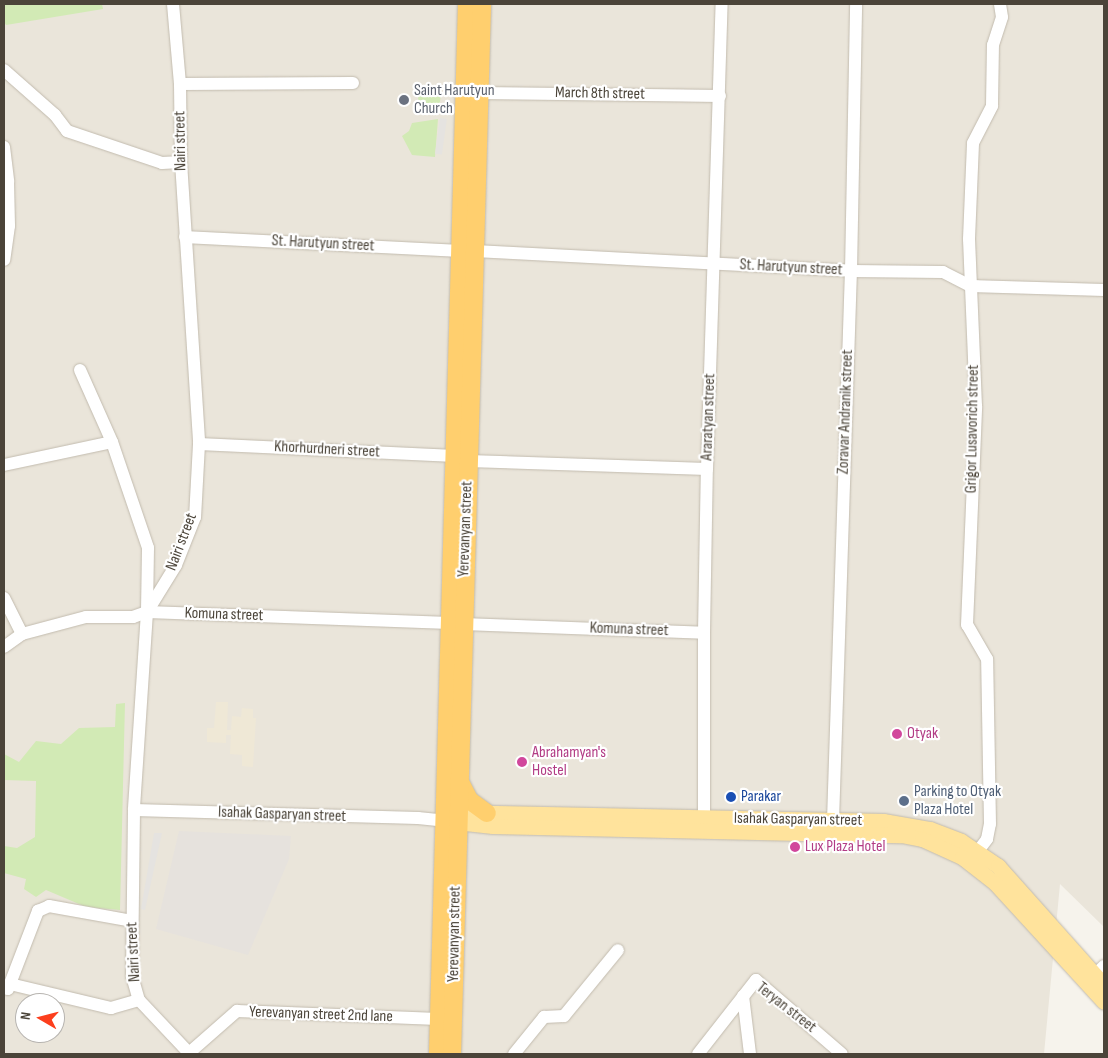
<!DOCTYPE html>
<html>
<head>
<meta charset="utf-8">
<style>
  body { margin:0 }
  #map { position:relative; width:1108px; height:1058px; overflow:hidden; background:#f6f3ec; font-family:"Sofia Sans Condensed",sans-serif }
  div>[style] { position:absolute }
  .residential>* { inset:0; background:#eae5da }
  .industrial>* { inset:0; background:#e6e2dd }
  .education>* { inset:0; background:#efe8d6 }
  .green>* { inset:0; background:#d2eab5 }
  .parking>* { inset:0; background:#e5e3e0; transform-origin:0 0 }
  .roads { filter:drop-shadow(0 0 1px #c2bbae) drop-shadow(0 0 1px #c2bbae) }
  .minor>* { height:12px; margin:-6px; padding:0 6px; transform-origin:6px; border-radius:6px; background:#fff }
  .major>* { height:15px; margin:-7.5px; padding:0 7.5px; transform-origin:7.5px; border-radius:7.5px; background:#ffe39c }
  .highway>* { height:18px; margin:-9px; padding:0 9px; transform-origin:9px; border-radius:9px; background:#ffcf6e }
  .dots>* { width:14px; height:14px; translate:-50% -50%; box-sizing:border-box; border:2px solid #fff; border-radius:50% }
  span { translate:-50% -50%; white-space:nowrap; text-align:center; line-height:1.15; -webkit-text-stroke:4.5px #fff; paint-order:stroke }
  .worship-label { font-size:16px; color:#5b616d }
  .left { translate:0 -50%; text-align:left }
  .street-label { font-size:16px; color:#4b4439 }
  .hotel-label { font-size:16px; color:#b23c85 }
  .service-label { font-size:16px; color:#4e5e75 }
  .transit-label { font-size:16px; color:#164399 }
  .frame { position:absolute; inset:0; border:5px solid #4b4439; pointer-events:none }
  .north { position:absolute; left:15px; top:993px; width:50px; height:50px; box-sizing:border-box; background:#fff; border:1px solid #b7b4b0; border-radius:50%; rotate:278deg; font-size:14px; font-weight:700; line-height:20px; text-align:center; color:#4b4439 }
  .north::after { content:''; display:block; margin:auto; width:18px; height:22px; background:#fc3f1d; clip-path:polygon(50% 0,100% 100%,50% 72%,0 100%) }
</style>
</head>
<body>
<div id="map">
  <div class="residential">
    <div style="clip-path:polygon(evenodd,4px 4px,1104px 4px,1104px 927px,1060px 884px,1044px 1054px,4px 1054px,4px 4px,25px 1003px,55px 1003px,55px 1033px,25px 1033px,25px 1003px)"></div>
  </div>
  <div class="industrial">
    <div style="clip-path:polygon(179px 831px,291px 836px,289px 859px,248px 955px,156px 929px)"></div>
  </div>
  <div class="education">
    <div style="clip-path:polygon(216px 702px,228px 702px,227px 730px,231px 730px,232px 716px,241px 717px,242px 708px,253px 709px,253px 718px,256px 718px,253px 767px,242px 766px,242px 755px,230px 754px,231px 735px,226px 735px,226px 743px,207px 742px,207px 728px,214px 728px)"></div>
  </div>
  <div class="green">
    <div style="clip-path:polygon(4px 4px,102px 4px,103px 9px,6px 25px,4px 22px)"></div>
    <div style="clip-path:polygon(420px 85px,441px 93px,439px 110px,416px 115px)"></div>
    <div style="clip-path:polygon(438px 119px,435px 157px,412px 155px,402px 136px,409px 131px,412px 123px)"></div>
    <div style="clip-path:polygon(125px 703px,120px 910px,86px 907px,46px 890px,36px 897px,24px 889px,26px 879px,4px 873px,4px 846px,17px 848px,35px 837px,36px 781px,4px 780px,4px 754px,19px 762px,36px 741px,61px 744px,79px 728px,115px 727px,116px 704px)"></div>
  </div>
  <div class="parking">
    <div style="left:440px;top:118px;width:7px;height:36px;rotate:8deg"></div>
    <div style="clip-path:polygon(154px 833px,162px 833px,145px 910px,141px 909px)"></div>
  </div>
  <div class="roads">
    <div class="minor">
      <div style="left:173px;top:4px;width:80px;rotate:85deg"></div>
      <div style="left:180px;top:84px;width:78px;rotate:89.3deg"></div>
      <div style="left:181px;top:162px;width:283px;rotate:86.3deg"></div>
      <div style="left:199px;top:444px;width:73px;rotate:93.1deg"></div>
      <div style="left:195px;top:517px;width:52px;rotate:111.6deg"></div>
      <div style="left:176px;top:565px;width:55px;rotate:121.7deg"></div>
      <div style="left:147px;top:612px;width:198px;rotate:93.8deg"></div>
      <div style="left:134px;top:810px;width:166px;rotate:90.7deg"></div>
      <div style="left:132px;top:976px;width:25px;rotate:74deg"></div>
      <div style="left:139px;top:1000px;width:74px;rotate:46.6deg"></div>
      <div style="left:4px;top:70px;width:68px;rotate:41.4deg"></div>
      <div style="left:55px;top:115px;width:20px;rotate:53deg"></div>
      <div style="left:67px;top:131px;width:100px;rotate:18.6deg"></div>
      <div style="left:162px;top:163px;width:19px;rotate:-3deg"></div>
      <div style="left:180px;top:84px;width:173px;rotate:-0.3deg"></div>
      <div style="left:480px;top:93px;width:240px;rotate:0.7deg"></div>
      <div style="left:4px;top:147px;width:35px;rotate:83deg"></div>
      <div style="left:8px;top:182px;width:44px;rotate:88.7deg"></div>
      <div style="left:9px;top:226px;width:34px;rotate:98deg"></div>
      <div style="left:185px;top:237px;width:275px;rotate:2.9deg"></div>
      <div style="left:475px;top:251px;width:377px;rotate:3deg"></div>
      <div style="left:851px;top:271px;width:92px;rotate:0.6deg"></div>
      <div style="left:943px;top:272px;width:30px;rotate:27deg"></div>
      <div style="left:970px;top:286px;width:134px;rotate:1.7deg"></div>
      <div style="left:80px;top:370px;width:79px;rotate:66deg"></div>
      <div style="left:112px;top:442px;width:112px;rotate:71.2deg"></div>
      <div style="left:148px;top:548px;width:62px;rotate:90.9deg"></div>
      <div style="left:199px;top:444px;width:256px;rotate:2.7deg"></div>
      <div style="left:468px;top:461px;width:239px;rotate:1.9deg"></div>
      <div style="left:4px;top:465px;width:110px;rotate:-12deg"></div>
      <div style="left:4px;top:598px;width:40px;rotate:63.4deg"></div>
      <div style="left:463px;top:624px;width:241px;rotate:2.1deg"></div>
      <div style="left:4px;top:647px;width:22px;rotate:-36deg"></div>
      <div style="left:22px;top:634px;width:66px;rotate:-14.9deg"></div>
      <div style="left:86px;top:617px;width:47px"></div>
      <div style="left:133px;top:617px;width:15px;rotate:-20deg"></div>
      <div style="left:147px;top:612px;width:303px;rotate:2.1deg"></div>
      <div style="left:134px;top:810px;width:284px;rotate:1.6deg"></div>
      <div style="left:418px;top:818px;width:27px;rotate:6deg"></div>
      <div style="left:833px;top:821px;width:550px;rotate:-88.13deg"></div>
      <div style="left:851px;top:271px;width:267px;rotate:-88.9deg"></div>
      <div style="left:704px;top:826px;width:193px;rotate:-90deg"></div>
      <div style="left:704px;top:633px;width:164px;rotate:-89deg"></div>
      <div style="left:707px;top:469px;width:465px;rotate:-88.2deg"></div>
      <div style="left:978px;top:851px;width:15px;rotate:-53deg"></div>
      <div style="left:987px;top:839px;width:15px;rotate:-79deg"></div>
      <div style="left:990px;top:824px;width:165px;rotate:-91deg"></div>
      <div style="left:987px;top:659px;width:39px;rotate:-120deg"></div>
      <div style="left:967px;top:625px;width:219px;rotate:-87.6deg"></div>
      <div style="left:976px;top:406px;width:167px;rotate:-92.4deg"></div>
      <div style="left:969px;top:239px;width:96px;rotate:-87.6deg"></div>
      <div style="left:973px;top:143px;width:42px;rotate:-62.8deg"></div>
      <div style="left:992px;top:106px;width:61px;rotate:-89.1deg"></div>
      <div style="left:993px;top:45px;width:29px;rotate:-72deg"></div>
      <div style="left:1002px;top:17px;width:13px;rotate:-99deg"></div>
      <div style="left:1095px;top:975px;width:13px;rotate:-45deg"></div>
      <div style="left:10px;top:984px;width:104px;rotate:13.4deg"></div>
      <div style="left:111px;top:1008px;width:29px;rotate:-16deg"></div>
      <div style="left:4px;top:987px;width:4px;rotate:27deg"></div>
      <div style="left:8px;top:989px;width:84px;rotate:-69deg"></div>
      <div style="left:38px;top:911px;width:12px;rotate:-24deg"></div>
      <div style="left:49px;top:906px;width:84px;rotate:10.2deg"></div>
      <div style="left:743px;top:996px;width:58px;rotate:83.1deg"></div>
      <div style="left:189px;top:1053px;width:64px;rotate:-41.2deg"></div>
      <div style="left:237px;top:1011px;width:201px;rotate:2.3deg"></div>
      <div style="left:514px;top:1054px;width:48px;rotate:-51deg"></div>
      <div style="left:544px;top:1017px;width:20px;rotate:-3deg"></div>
      <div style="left:564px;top:1016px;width:85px;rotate:-50.7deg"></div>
      <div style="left:698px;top:1054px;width:94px;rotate:-51.9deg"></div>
      <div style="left:756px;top:980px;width:113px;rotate:40.7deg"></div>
    </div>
    <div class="major">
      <div style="left:448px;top:812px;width:435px;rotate:1.2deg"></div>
      <div style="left:883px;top:821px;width:48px;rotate:9.7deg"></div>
      <div style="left:930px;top:829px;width:33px;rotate:21deg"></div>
      <div style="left:961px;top:841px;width:45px;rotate:34deg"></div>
      <div style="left:998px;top:866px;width:159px;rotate:48.3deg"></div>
      <div style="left:447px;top:821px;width:46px;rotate:6.2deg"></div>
      <div style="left:493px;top:826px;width:408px;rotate:1.3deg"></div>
      <div style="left:901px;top:835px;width:21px;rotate:11deg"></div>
      <div style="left:922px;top:839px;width:44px;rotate:24.2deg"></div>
      <div style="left:962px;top:857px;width:42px;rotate:38.2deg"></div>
      <div style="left:995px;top:883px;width:161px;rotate:47.5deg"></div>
    </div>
    <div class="highway">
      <div style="left:459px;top:780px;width:22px;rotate:63deg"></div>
      <div style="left:469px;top:800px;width:22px;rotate:36deg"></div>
      <div style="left:438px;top:1054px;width:1050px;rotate:-88.42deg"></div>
      <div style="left:452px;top:1054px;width:1050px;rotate:-88.36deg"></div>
    </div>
  </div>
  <div class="dots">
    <div style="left:404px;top:100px;background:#6b7280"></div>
    <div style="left:897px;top:734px;background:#d1479c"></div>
    <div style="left:522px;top:762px;background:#d1479c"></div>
    <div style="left:731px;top:797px;background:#1a4fb4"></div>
    <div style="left:904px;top:801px;background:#5c6f8a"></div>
    <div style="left:795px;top:847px;background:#d1479c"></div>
  </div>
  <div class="worship-label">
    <span class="left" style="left:414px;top:100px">Saint Harutyun<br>Church</span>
  </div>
  <div class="street-label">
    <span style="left:600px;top:94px;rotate:1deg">March 8th street</span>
    <span style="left:181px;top:141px;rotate:-91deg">Nairi street</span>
    <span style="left:323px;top:244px;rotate:3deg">St. Harutyun street</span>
    <span style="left:791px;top:268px;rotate:3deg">St. Harutyun street</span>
    <span style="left:846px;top:412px;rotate:-88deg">Zoravar Andranik street</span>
    <span style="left:709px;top:417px;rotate:-88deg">Araratyan street</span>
    <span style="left:973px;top:429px;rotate:-89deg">Grigor Lusavorich street</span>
    <span style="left:327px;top:450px;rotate:3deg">Khorhurdneri street</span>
    <span style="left:466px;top:529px;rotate:-88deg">Yerevanyan street</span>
    <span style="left:182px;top:542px;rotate:-69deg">Nairi street</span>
    <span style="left:224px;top:615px;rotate:2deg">Komuna street</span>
    <span style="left:629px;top:630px;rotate:2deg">Komuna street</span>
    <span style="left:282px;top:815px;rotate:2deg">Isahak Gasparyan street</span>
    <span style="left:798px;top:820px;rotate:1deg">Isahak Gasparyan street</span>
    <span style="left:455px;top:934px;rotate:-89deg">Yerevanyan street</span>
    <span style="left:134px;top:952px;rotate:-93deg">Nairi street</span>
    <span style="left:786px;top:1008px;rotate:38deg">Teryan street</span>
    <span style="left:321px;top:1015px;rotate:2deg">Yerevanyan street 2nd lane</span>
  </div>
  <div class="hotel-label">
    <span class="left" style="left:907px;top:734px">Otyak</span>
    <span class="left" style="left:532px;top:762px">Abrahamyan's<br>Hostel</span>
    <span class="left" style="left:805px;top:847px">Lux Plaza Hotel</span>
  </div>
  <div class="service-label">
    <span class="left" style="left:914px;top:801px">Parking to Otyak<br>Plaza Hotel</span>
  </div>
  <div class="transit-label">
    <span class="left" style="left:741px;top:797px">Parakar</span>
  </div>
  <div class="frame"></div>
  <div class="north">N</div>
</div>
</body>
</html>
